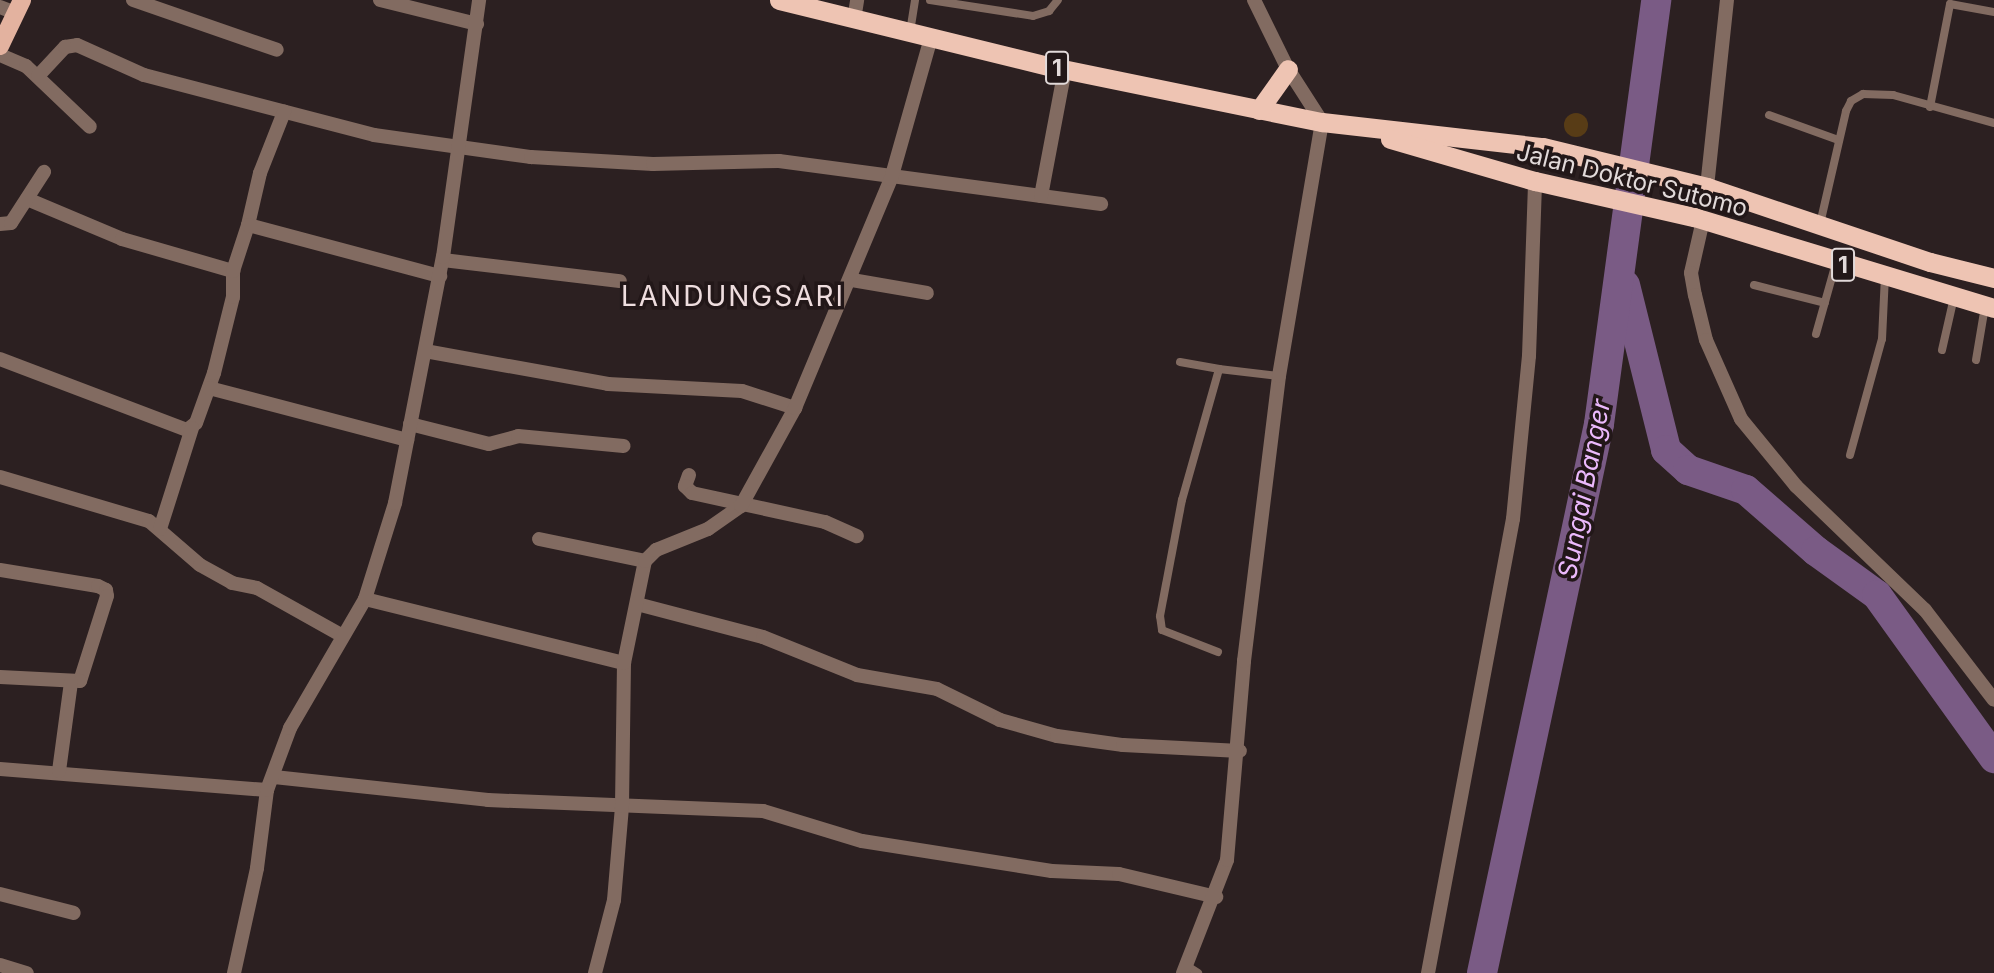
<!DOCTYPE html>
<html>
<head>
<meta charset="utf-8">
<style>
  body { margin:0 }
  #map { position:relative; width:1994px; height:973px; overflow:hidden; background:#2c2021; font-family:Inter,sans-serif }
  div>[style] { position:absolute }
  .green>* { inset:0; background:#583c16 }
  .round { border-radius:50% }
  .river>* { height:30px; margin:-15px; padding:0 15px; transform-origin:15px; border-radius:15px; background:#7a5b85 }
  .service>* { height:8px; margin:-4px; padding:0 4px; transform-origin:4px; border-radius:4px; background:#826b61 }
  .minor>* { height:14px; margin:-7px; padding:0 7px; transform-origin:7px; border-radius:7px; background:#826b61 }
  .tertiary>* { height:14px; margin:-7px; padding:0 7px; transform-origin:7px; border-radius:7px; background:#826b61 }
  .primary>* { height:18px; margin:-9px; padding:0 9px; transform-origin:9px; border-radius:9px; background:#e3b29f }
  .trunk>* { height:19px; margin:-9.5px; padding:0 9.5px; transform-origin:9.5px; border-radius:9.5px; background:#eec4b3 }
  span { translate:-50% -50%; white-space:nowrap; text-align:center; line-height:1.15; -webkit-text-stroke:7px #221718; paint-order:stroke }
  .shield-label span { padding:2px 5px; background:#221718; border:2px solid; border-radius:5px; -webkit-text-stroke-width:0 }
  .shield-label { font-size:23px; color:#e2dada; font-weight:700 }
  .street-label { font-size:24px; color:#e2dada }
  .water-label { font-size:26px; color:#ebb9fc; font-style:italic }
  .quarter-label { font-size:28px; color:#eeddde; letter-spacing:2px }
</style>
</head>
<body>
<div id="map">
  <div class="green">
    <div class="round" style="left:1564px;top:113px;width:24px;height:24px"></div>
  </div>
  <div class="river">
    <div style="left:1625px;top:285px;width:170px;rotate:76deg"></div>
    <div style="left:1666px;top:450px;width:30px;rotate:42deg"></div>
    <div style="left:1688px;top:470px;width:61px;rotate:19deg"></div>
    <div style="left:1746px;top:490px;width:93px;rotate:41.1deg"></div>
    <div style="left:1816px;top:551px;width:75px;rotate:35.8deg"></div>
    <div style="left:1877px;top:595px;width:201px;rotate:54.3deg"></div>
    <div style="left:1482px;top:973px;width:561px;rotate:-77.97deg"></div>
    <div style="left:1599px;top:424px;width:428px;rotate:-82.3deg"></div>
  </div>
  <div class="service">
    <div style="left:930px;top:0;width:104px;rotate:8.8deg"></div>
    <div style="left:1033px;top:16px;width:17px;rotate:-17deg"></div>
    <div style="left:1049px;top:11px;width:14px;rotate:-51deg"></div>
    <div style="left:910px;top:32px;width:32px;rotate:-81deg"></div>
    <div style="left:1930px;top:107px;width:105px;rotate:-79deg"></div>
    <div style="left:1950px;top:4px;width:45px;rotate:10.3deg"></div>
    <div style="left:1769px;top:115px;width:73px;rotate:19.9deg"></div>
    <div style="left:1820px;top:224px;width:116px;rotate:-77deg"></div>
    <div style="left:1846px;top:111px;width:11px;rotate:-63deg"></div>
    <div style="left:1851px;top:101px;width:14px;rotate:-30deg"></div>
    <div style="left:1863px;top:94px;width:30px;rotate:2deg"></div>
    <div style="left:1893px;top:95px;width:105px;rotate:15.5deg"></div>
    <div style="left:1754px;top:285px;width:73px;rotate:14.2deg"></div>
    <div style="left:1816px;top:334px;width:74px;rotate:-74.3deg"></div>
    <div style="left:1942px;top:350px;width:54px;rotate:-77.2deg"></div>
    <div style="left:1976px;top:360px;width:55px;rotate:-80.5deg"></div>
    <div style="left:1180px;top:362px;width:40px;rotate:10deg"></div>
    <div style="left:1850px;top:455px;width:120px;rotate:-74.6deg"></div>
    <div style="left:1882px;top:339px;width:63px;rotate:-87.3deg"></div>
    <div style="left:1218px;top:652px;width:60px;rotate:-158.6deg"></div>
    <div style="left:1162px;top:630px;width:14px;rotate:-98deg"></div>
    <div style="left:1160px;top:616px;width:118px;rotate:-79.3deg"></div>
    <div style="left:1182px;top:500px;width:136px;rotate:-74.2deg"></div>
    <div style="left:1219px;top:369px;width:60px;rotate:6.7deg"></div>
    <div style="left:1187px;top:966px;width:13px;rotate:32deg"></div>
  </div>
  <div class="minor">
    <div style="left:133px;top:0;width:152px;rotate:19.1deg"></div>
    <div style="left:380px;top:0;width:100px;rotate:13.9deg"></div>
    <div style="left:0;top:7px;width:17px;rotate:21deg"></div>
    <div style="left:854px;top:20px;width:20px;rotate:-81deg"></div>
    <div style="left:0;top:55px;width:28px;rotate:23deg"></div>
    <div style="left:26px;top:66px;width:88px;rotate:43.6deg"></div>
    <div style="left:38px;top:76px;width:40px;rotate:-47deg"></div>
    <div style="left:65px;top:47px;width:12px;rotate:-9deg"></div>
    <div style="left:77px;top:45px;width:73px;rotate:24.1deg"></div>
    <div style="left:144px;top:75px;width:238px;rotate:14.6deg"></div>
    <div style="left:374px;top:135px;width:159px;rotate:8deg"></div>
    <div style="left:531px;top:157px;width:122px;rotate:3.3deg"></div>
    <div style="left:653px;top:164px;width:126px;rotate:-1.4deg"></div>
    <div style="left:779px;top:161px;width:325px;rotate:7.6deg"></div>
    <div style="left:1707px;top:187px;width:188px;rotate:-83.9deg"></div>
    <div style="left:1041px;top:196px;width:129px;rotate:-79.3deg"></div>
    <div style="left:27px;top:199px;width:103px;rotate:22.8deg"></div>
    <div style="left:122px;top:239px;width:116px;rotate:16.1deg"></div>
    <div style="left:1703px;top:220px;width:54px;rotate:102.8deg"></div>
    <div style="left:1691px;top:273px;width:22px;rotate:80deg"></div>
    <div style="left:1695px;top:295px;width:46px;rotate:76.3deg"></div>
    <div style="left:1706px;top:340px;width:86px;rotate:66.1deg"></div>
    <div style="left:1741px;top:419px;width:87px;rotate:50.6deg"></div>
    <div style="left:1796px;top:486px;width:179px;rotate:43.9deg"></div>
    <div style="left:1925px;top:610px;width:113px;rotate:52.5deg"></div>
    <div style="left:0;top:224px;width:11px;rotate:-5deg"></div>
    <div style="left:11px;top:223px;width:61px;rotate:-57.1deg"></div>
    <div style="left:248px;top:225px;width:53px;rotate:-77deg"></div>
    <div style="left:260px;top:173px;width:66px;rotate:-68.5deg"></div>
    <div style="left:443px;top:260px;width:178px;rotate:6.8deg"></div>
    <div style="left:852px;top:280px;width:76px;rotate:9.8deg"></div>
    <div style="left:425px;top:351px;width:186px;rotate:10.2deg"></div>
    <div style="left:608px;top:384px;width:134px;rotate:3deg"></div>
    <div style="left:742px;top:391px;width:56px;rotate:17.8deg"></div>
    <div style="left:0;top:359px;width:200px;rotate:20.8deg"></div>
    <div style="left:187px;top:430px;width:11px;rotate:-38deg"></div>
    <div style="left:196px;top:423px;width:53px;rotate:-70.2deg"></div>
    <div style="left:214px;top:373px;width:78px;rotate:-76deg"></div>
    <div style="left:233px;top:297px;width:26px;rotate:-90deg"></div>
    <div style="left:233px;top:271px;width:48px;rotate:-71.9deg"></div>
    <div style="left:248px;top:225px;width:199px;rotate:14.9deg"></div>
    <div style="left:209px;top:388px;width:205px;rotate:14.7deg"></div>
    <div style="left:410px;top:424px;width:81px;rotate:14.2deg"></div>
    <div style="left:489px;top:444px;width:30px;rotate:-15deg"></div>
    <div style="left:518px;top:436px;width:106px;rotate:5.4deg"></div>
    <div style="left:689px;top:475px;width:12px;rotate:110deg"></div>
    <div style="left:685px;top:486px;width:10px;rotate:45deg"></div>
    <div style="left:692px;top:493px;width:136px;rotate:12.3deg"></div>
    <div style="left:825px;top:522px;width:35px;rotate:24deg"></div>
    <div style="left:0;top:477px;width:155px;rotate:16.5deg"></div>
    <div style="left:149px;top:521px;width:67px;rotate:40.8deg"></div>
    <div style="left:200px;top:565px;width:37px;rotate:29deg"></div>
    <div style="left:232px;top:583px;width:25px;rotate:11deg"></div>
    <div style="left:257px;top:588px;width:98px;rotate:29.2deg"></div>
    <div style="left:160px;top:529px;width:106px;rotate:-72.4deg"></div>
    <div style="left:539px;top:539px;width:108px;rotate:11.7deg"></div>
    <div style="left:0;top:570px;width:99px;rotate:9.3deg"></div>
    <div style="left:98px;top:586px;width:9px;rotate:27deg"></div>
    <div style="left:106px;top:590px;width:6px;rotate:81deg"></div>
    <div style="left:107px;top:596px;width:89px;rotate:107.6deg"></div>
    <div style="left:80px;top:681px;width:80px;rotate:-177.1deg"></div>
    <div style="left:365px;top:599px;width:267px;rotate:13.9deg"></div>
    <div style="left:637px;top:604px;width:130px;rotate:14.7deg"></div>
    <div style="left:763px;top:637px;width:101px;rotate:22deg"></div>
    <div style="left:857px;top:675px;width:81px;rotate:9.9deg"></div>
    <div style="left:937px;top:689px;width:70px;rotate:26.2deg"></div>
    <div style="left:1000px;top:720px;width:59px;rotate:15.7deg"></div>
    <div style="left:1057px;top:736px;width:67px;rotate:7.8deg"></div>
    <div style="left:1123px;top:745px;width:117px;rotate:2.9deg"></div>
    <div style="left:0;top:769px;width:268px;rotate:4.5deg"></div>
    <div style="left:59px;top:771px;width:90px;rotate:-82.3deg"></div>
    <div style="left:274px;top:777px;width:215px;rotate:6.1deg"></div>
    <div style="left:488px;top:800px;width:275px;rotate:2.3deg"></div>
    <div style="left:763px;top:811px;width:103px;rotate:16.9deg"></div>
    <div style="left:862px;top:841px;width:192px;rotate:9deg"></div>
    <div style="left:1052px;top:871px;width:67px;rotate:2.6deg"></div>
    <div style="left:1119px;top:874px;width:100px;rotate:13.3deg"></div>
    <div style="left:0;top:894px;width:76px;rotate:14.4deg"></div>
    <div style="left:0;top:965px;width:28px;rotate:17deg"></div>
    <div style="left:234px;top:973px;width:107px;rotate:-77.6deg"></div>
    <div style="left:257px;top:868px;width:79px;rotate:-82.7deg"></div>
    <div style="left:267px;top:790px;width:66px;rotate:-69.6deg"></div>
    <div style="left:290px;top:728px;width:149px;rotate:-59.8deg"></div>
    <div style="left:365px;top:599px;width:101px;rotate:-72.6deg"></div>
    <div style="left:395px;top:503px;width:251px;rotate:-79deg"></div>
    <div style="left:443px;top:257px;width:260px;rotate:-82deg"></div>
    <div style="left:595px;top:973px;width:75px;rotate:-75.4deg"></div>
    <div style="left:614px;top:900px;width:94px;rotate:-85.1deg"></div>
    <div style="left:622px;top:806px;width:143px;rotate:-89.2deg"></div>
    <div style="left:624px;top:663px;width:104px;rotate:-78.4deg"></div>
    <div style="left:645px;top:561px;width:16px;rotate:-45deg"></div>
    <div style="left:656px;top:550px;width:56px;rotate:-22deg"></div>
    <div style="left:708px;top:529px;width:40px;rotate:-34.9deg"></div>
    <div style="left:741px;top:506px;width:112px;rotate:-61.1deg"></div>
    <div style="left:795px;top:408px;width:248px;rotate:-67.3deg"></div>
    <div style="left:891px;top:179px;width:147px;rotate:-74.2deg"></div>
    <div style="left:1183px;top:973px;width:121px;rotate:-68.7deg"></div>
    <div style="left:1227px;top:860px;width:200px;rotate:-85.1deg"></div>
    <div style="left:1244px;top:661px;width:287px;rotate:-83deg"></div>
    <div style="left:1279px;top:376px;width:258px;rotate:-80.4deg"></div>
    <div style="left:1428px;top:973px;width:462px;rotate:-79.4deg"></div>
    <div style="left:1513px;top:519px;width:164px;rotate:-84.4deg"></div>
    <div style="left:1529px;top:356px;width:175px;rotate:-88deg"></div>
  </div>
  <div class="tertiary">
    <div style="left:1254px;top:0;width:77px;rotate:63.8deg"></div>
    <div style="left:1288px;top:69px;width:63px;rotate:57.3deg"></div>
  </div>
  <div class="primary">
    <div style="left:0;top:46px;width:51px;rotate:-64.4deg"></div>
  </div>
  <div class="trunk">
    <div style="left:779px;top:0;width:277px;rotate:13.8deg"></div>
    <div style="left:1048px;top:66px;width:280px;rotate:11.6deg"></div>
    <div style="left:1322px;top:122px;width:222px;rotate:6.5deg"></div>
    <div style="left:1543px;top:147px;width:169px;rotate:13.7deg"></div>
    <div style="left:1707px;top:187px;width:235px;rotate:18.6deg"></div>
    <div style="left:1930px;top:262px;width:66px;rotate:14deg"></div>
    <div style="left:1259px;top:110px;width:50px;rotate:-54.7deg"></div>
    <div style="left:1390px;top:139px;width:151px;rotate:16.2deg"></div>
    <div style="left:1535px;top:181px;width:163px;rotate:12.8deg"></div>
    <div style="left:1694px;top:217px;width:313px;rotate:16.9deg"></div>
  </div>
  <div class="shield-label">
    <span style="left:1057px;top:68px">1</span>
    <span style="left:1843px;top:265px">1</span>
  </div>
  <div class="street-label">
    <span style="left:1632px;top:180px;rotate:14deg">Jalan Doktor Sutomo</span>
  </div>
  <div class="water-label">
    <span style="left:1584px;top:489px;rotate:-79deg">Sungai Banger</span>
  </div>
  <div class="quarter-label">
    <span style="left:733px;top:296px">LANDUNGSARI</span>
  </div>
</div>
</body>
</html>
